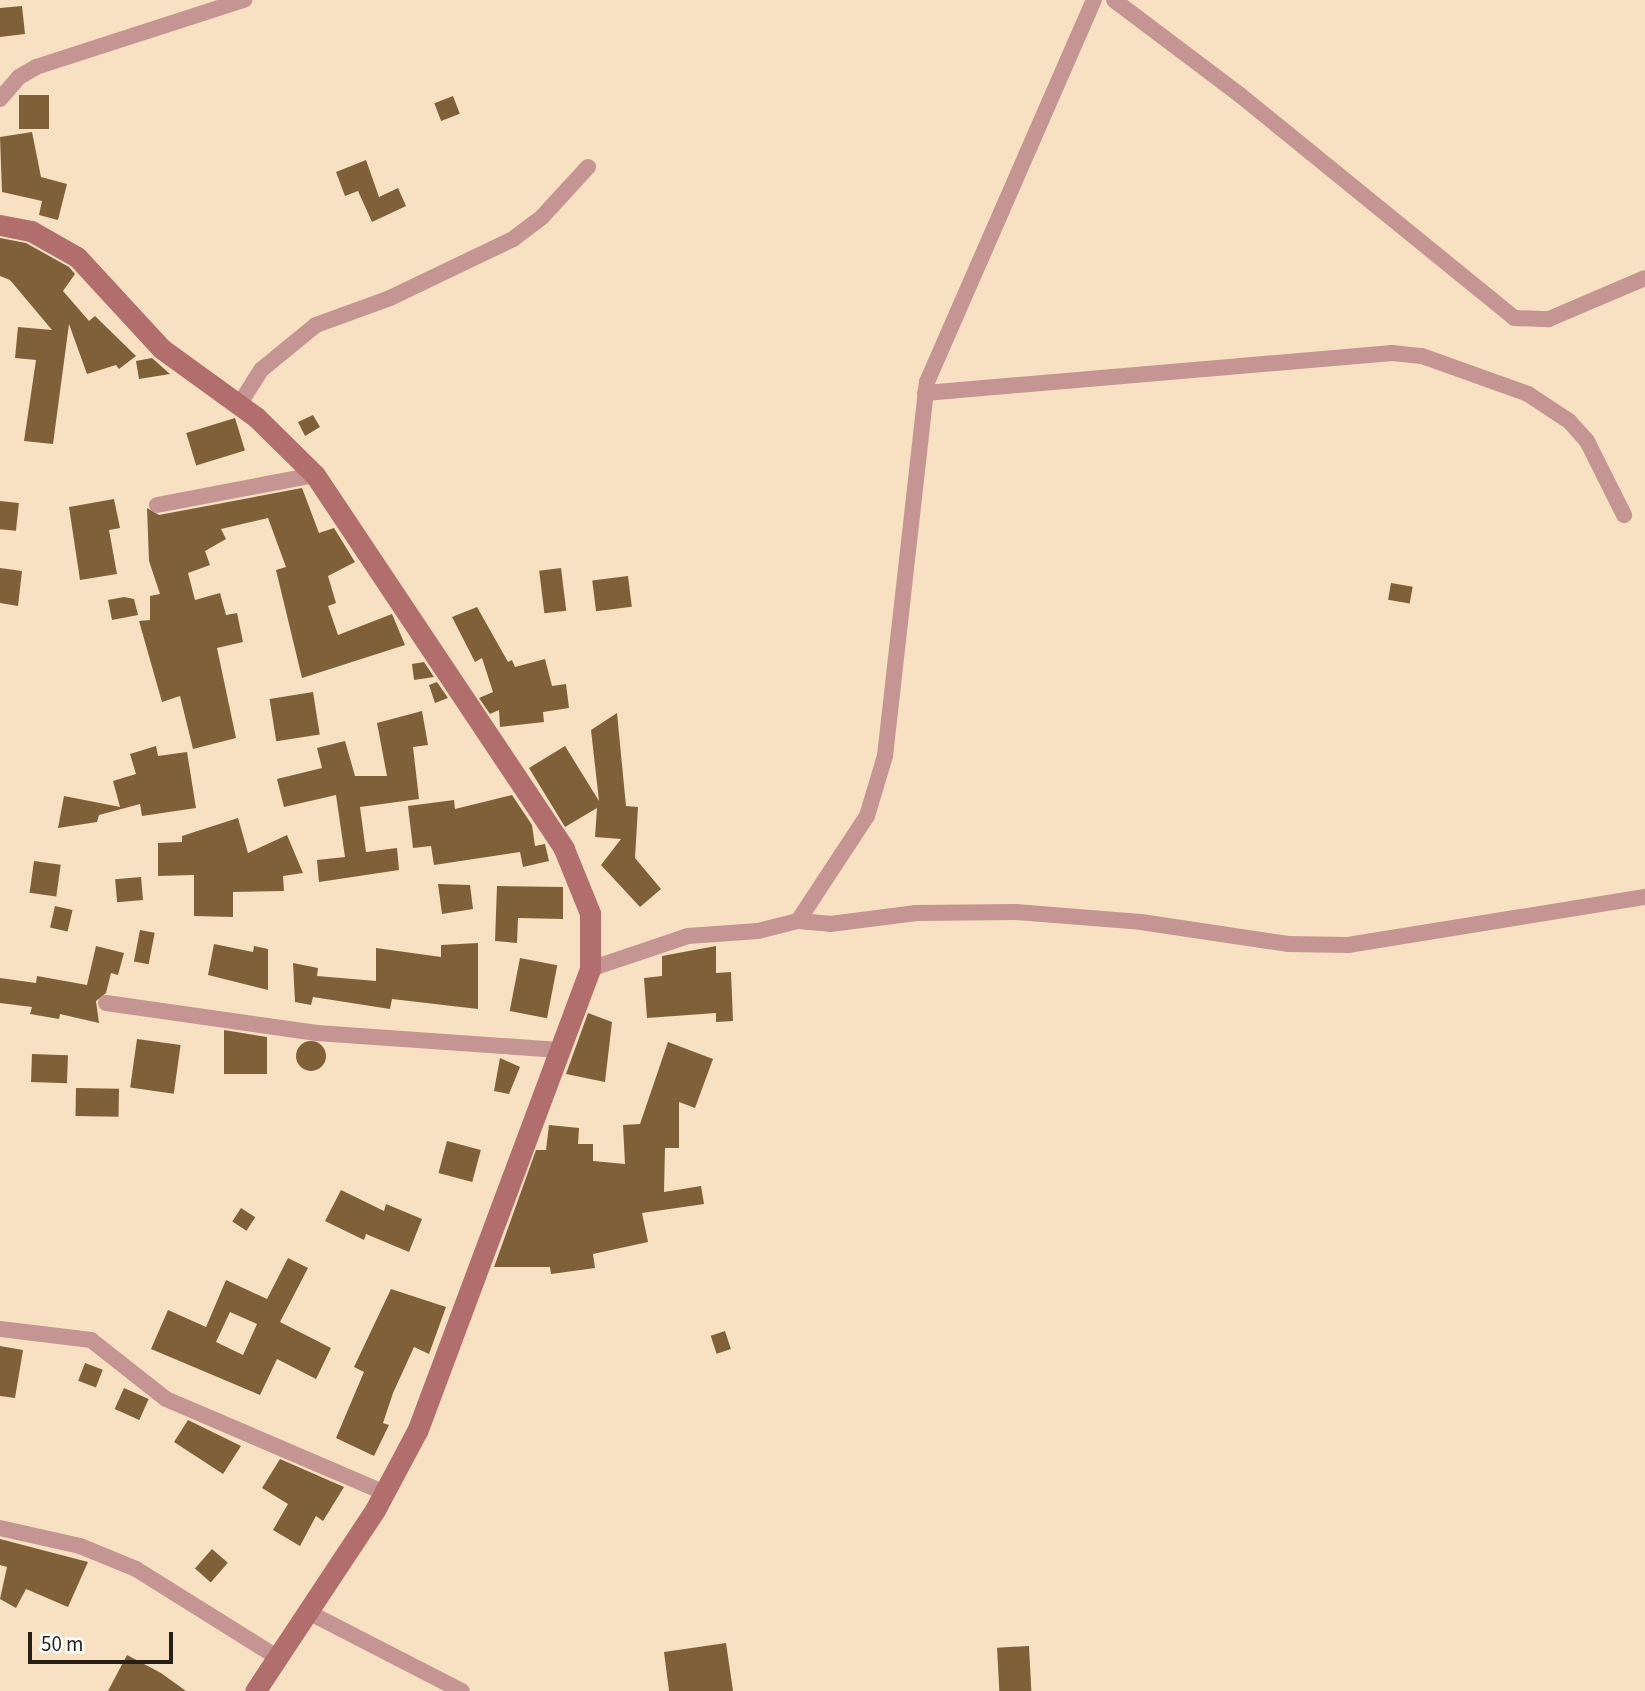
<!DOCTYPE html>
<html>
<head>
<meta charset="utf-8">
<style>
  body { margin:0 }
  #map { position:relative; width:1645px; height:1691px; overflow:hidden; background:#f8e0c2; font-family:"Source Sans 3",sans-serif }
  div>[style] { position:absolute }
  .building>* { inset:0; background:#7f6039; transform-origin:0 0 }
  .round { border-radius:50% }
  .street>* { height:16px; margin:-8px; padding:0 8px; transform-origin:8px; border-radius:8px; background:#c49593 }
  .secondary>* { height:21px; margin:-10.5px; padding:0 10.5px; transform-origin:10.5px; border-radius:10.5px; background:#b16e6c }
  span { translate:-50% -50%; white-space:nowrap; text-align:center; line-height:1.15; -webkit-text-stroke:7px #fff; paint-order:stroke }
  .scale { position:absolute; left:28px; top:1632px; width:145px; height:32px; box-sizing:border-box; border:4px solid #281f14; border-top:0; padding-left:9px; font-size:21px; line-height:24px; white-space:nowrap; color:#281f14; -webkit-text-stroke:5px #fff; paint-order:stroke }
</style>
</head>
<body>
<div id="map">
  <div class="building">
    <div style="clip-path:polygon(22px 6px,25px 34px,0 37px,0 8px)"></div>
    <div style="left:19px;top:95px;width:30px;height:34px"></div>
    <div style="left:453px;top:96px;width:19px;height:20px;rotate:69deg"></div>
    <div style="clip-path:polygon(32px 132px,41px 177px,67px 184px,58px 220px,39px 215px,42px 201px,2px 192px,0 137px)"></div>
    <div style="clip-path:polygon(366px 160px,379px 197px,398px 188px,406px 206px,372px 222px,358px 191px,345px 196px,336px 172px)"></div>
    <div style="clip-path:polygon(0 238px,26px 243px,69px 267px,75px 274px,63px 291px,89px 321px,95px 316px,136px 356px,119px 369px,116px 365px,87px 374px,69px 324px,53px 444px,24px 441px,36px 360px,15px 358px,18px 327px,52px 330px,10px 280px,0 276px)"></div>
    <div style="clip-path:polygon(152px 358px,170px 374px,139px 379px,136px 361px)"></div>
    <div style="clip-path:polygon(313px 415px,320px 427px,305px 436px,298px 422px)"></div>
    <div style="left:235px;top:418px;width:34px;height:51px;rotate:73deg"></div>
    <div style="clip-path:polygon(302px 488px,319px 533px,334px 528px,355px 562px,328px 576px,336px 603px,328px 606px,338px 635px,392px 614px,405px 645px,302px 678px,276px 570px,286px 567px,268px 518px,221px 529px,226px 539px,205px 551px,210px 565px,188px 573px,195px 600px,220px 593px,226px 615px,237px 613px,243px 642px,217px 648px,236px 738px,193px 749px,180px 696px,162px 702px,139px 621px,150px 620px,150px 596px,160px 594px,149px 561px,147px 508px,159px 515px)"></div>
    <div style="clip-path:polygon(114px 499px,120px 528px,109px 530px,117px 574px,80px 580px,69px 507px)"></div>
    <div style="left:0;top:501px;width:19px;height:28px;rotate:6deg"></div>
    <div style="clip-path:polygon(0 568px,22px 571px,18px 606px,0 603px)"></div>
    <div style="left:561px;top:568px;width:43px;height:22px;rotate:83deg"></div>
    <div style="left:628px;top:576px;width:31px;height:36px;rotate:83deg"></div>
    <div style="left:1391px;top:583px;width:22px;height:17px;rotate:10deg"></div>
    <div style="clip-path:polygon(124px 597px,134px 599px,138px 615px,112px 620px,108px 600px)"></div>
    <div style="clip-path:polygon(477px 607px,508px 662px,512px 660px,515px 667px,545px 659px,552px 686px,566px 684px,569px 708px,543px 712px,544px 722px,500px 727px,499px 710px,490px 714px,479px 698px,493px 692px,482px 658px,475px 662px,452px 617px)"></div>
    <div style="clip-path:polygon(424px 662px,434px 677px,414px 680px,412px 664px)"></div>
    <div style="clip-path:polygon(437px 682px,448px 698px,435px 703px,429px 685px)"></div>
    <div style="left:313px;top:692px;width:43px;height:44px;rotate:81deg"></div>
    <div style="clip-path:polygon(422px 711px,428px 745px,413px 747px,419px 799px,360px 807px,366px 852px,397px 848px,399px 870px,319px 882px,317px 860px,345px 857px,336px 795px,284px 807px,277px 779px,322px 768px,317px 748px,345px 741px,355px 776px,387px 776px,377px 723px)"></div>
    <div style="clip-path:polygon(617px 713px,626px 806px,638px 807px,635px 858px,661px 889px,640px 907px,601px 865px,621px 839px,595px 837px,597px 808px,565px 827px,529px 768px,565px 746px,599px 801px,591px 730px)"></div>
    <div style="clip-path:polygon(156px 746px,158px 756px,187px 752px,196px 808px,142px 816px,140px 804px,99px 815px,97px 822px,58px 828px,64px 796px,120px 807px,113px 781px,136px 774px,130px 754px)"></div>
    <div style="clip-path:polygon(512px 795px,532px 825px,535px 846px,545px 844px,549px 861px,523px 867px,520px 852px,434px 865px,431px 846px,413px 848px,408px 806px,454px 800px,455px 809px)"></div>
    <div style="clip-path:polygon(238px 818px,248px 853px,287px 835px,303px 873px,283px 876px,284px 891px,233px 892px,233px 917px,194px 916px,194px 875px,158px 876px,158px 843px,182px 842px,182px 836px)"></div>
    <div style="left:34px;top:861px;width:27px;height:32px;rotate:8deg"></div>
    <div style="left:141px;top:877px;width:23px;height:26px;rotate:85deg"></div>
    <div style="clip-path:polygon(438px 884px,470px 885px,473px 909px,442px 914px)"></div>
    <div style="clip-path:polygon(497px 886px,563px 887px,563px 919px,518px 918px,517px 943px,495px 941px)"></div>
    <div style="left:55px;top:906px;width:18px;height:22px;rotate:13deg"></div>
    <div style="left:140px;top:930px;width:15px;height:32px;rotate:11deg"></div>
    <div style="clip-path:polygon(478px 943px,478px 1009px,392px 999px,390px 1009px,313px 997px,311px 1005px,295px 1002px,293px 963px,318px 968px,317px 976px,376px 981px,376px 948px,441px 957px,441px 945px)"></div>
    <div style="clip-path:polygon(214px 944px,253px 952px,254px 946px,268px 949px,268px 990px,208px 975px)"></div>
    <div style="clip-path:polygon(96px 946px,124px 953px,118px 975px,111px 973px,106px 993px,96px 1001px,99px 1023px,60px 1014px,59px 1019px,30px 1014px,32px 1007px,0 1003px,0 978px,36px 983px,37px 976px,87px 985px)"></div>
    <div style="clip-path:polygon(716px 946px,716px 973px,731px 972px,733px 1021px,716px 1022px,716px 1013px,647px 1018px,644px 978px,662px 976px,662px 956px)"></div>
    <div style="left:520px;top:958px;width:38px;height:54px;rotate:11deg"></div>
    <div style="clip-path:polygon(588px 1013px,612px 1022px,605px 1082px,566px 1074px)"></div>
    <div style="clip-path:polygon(224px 1030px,267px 1037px,267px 1074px,224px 1074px)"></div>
    <div style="left:137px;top:1039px;width:44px;height:49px;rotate:8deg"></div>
    <div class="round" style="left:296px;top:1041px;width:30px;height:30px"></div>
    <div style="clip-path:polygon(668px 1042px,713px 1059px,695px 1108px,679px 1102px,679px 1148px,665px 1148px,664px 1192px,701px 1186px,704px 1204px,642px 1213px,648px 1242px,593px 1254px,595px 1268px,551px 1274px,550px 1267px,494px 1267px,536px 1150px,546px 1150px,549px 1125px,579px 1128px,578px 1144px,593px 1144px,593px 1161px,625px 1164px,623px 1125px,640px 1124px)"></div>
    <div style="left:32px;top:1054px;width:36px;height:28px;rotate:2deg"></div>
    <div style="clip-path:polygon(500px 1058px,520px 1067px,509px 1094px,494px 1091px)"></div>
    <div style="left:76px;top:1088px;width:43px;height:28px;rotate:1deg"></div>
    <div style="left:447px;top:1141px;width:35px;height:33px;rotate:15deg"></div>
    <div style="clip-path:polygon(341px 1190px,384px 1211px,386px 1204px,422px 1219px,409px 1252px,366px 1234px,364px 1240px,325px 1221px)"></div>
    <div style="left:241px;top:1208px;width:17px;height:16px;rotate:33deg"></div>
    <div style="clip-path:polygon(evenodd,288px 1258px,308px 1268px,280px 1322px,331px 1348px,316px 1379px,277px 1359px,260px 1395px,151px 1349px,168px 1310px,206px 1327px,226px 1280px,267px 1299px,288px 1258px,230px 1312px,257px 1324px,243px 1355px,216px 1342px,230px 1312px)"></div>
    <div style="clip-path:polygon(391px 1289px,446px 1307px,429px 1354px,414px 1347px,393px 1393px,383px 1423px,389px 1425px,374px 1456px,336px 1438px,364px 1372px,354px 1367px)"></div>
    <div style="left:725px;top:1331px;width:19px;height:15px;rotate:72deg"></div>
    <div style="clip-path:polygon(0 1346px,23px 1350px,15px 1398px,0 1396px)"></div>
    <div style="left:85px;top:1363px;width:19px;height:19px;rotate:21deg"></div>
    <div style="left:124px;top:1388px;width:27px;height:23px;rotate:24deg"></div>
    <div style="clip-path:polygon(188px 1420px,241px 1446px,223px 1474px,174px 1442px)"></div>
    <div style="clip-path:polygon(280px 1459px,344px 1487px,323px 1521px,316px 1516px,300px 1546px,273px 1530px,288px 1504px,262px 1488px)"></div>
    <div style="clip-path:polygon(0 1539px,88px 1562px,68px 1607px,26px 1589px,16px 1608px,0 1599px,7px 1567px,0 1565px)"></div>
    <div style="left:212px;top:1549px;width:21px;height:26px;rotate:41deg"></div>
    <div style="clip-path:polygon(726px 1643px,733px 1691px,669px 1691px,664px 1652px)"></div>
    <div style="left:1029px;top:1646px;width:45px;height:32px;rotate:87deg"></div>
    <div style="clip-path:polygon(127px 1655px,161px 1673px,186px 1691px,108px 1691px)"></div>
  </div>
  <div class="street">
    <div style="left:1114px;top:0;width:158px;rotate:37deg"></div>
    <div style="left:1240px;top:95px;width:353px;rotate:39.1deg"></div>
    <div style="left:1514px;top:318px;width:35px;rotate:2deg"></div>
    <div style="left:1549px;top:319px;width:104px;rotate:-23.1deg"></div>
    <div style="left:0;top:99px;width:29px;rotate:-49deg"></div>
    <div style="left:19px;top:77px;width:20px;rotate:-30deg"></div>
    <div style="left:36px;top:67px;width:219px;rotate:-17.9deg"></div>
    <div style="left:925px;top:393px;width:469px;rotate:-4.9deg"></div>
    <div style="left:1392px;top:353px;width:30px;rotate:6deg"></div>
    <div style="left:1422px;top:356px;width:113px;rotate:19.7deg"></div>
    <div style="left:1528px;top:394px;width:49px;rotate:33.4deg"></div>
    <div style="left:1569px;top:421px;width:27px;rotate:48deg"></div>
    <div style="left:1587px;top:441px;width:83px;rotate:63.4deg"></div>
    <div style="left:239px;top:405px;width:41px;rotate:-57.8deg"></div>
    <div style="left:261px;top:370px;width:71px;rotate:-39.3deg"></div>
    <div style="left:316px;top:325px;width:79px;rotate:-20deg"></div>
    <div style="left:390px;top:298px;width:136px;rotate:-25.6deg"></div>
    <div style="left:513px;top:239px;width:36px;rotate:-37deg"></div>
    <div style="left:542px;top:217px;width:68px;rotate:-47.4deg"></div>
    <div style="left:157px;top:505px;width:161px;rotate:-10.8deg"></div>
    <div style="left:798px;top:921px;width:32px;rotate:5deg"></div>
    <div style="left:830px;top:924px;width:87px;rotate:-7.3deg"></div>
    <div style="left:916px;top:913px;width:99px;rotate:-0.6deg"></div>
    <div style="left:1015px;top:912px;width:126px;rotate:4.5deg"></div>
    <div style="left:1141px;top:922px;width:149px;rotate:8.5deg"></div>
    <div style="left:1288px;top:944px;width:60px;rotate:1deg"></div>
    <div style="left:1348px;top:945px;width:301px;rotate:-9.2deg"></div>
    <div style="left:590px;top:969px;width:103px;rotate:-18.6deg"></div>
    <div style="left:688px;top:936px;width:70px;rotate:-4.1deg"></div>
    <div style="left:758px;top:931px;width:41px;rotate:-14deg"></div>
    <div style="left:798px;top:921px;width:126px;rotate:-56.7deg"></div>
    <div style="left:867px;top:816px;width:63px;rotate:-73.3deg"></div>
    <div style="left:885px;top:756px;width:376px;rotate:-83.6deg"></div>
    <div style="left:927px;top:382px;width:417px;rotate:-66.4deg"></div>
    <div style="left:106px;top:1003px;width:213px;rotate:8.1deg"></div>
    <div style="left:317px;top:1033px;width:243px;rotate:4deg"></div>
    <div style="left:0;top:1329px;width:92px;rotate:6.9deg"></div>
    <div style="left:91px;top:1340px;width:95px;rotate:38.2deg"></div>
    <div style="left:166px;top:1399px;width:238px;rotate:23.2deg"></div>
    <div style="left:0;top:1528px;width:82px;rotate:12.7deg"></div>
    <div style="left:80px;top:1546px;width:61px;rotate:22.3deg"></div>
    <div style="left:136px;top:1569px;width:166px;rotate:32deg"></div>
    <div style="left:308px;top:1612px;width:173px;rotate:27.2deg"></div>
  </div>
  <div class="secondary">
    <div style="left:0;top:225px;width:32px;rotate:11deg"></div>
    <div style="left:31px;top:231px;width:53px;rotate:29.5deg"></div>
    <div style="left:77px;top:257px;width:125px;rotate:47.3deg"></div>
    <div style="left:162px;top:349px;width:116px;rotate:35.9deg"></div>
    <div style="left:256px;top:417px;width:83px;rotate:44.5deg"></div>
    <div style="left:315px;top:475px;width:449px;rotate:56.3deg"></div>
    <div style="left:564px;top:849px;width:69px;rotate:67.9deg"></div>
    <div style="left:590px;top:913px;width:56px;rotate:90deg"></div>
    <div style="left:590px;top:969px;width:493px;rotate:110.5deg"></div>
    <div style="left:417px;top:1431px;width:89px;rotate:118deg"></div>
    <div style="left:375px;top:1510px;width:217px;rotate:123.5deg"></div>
  </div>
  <div class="scale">50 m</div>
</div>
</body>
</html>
